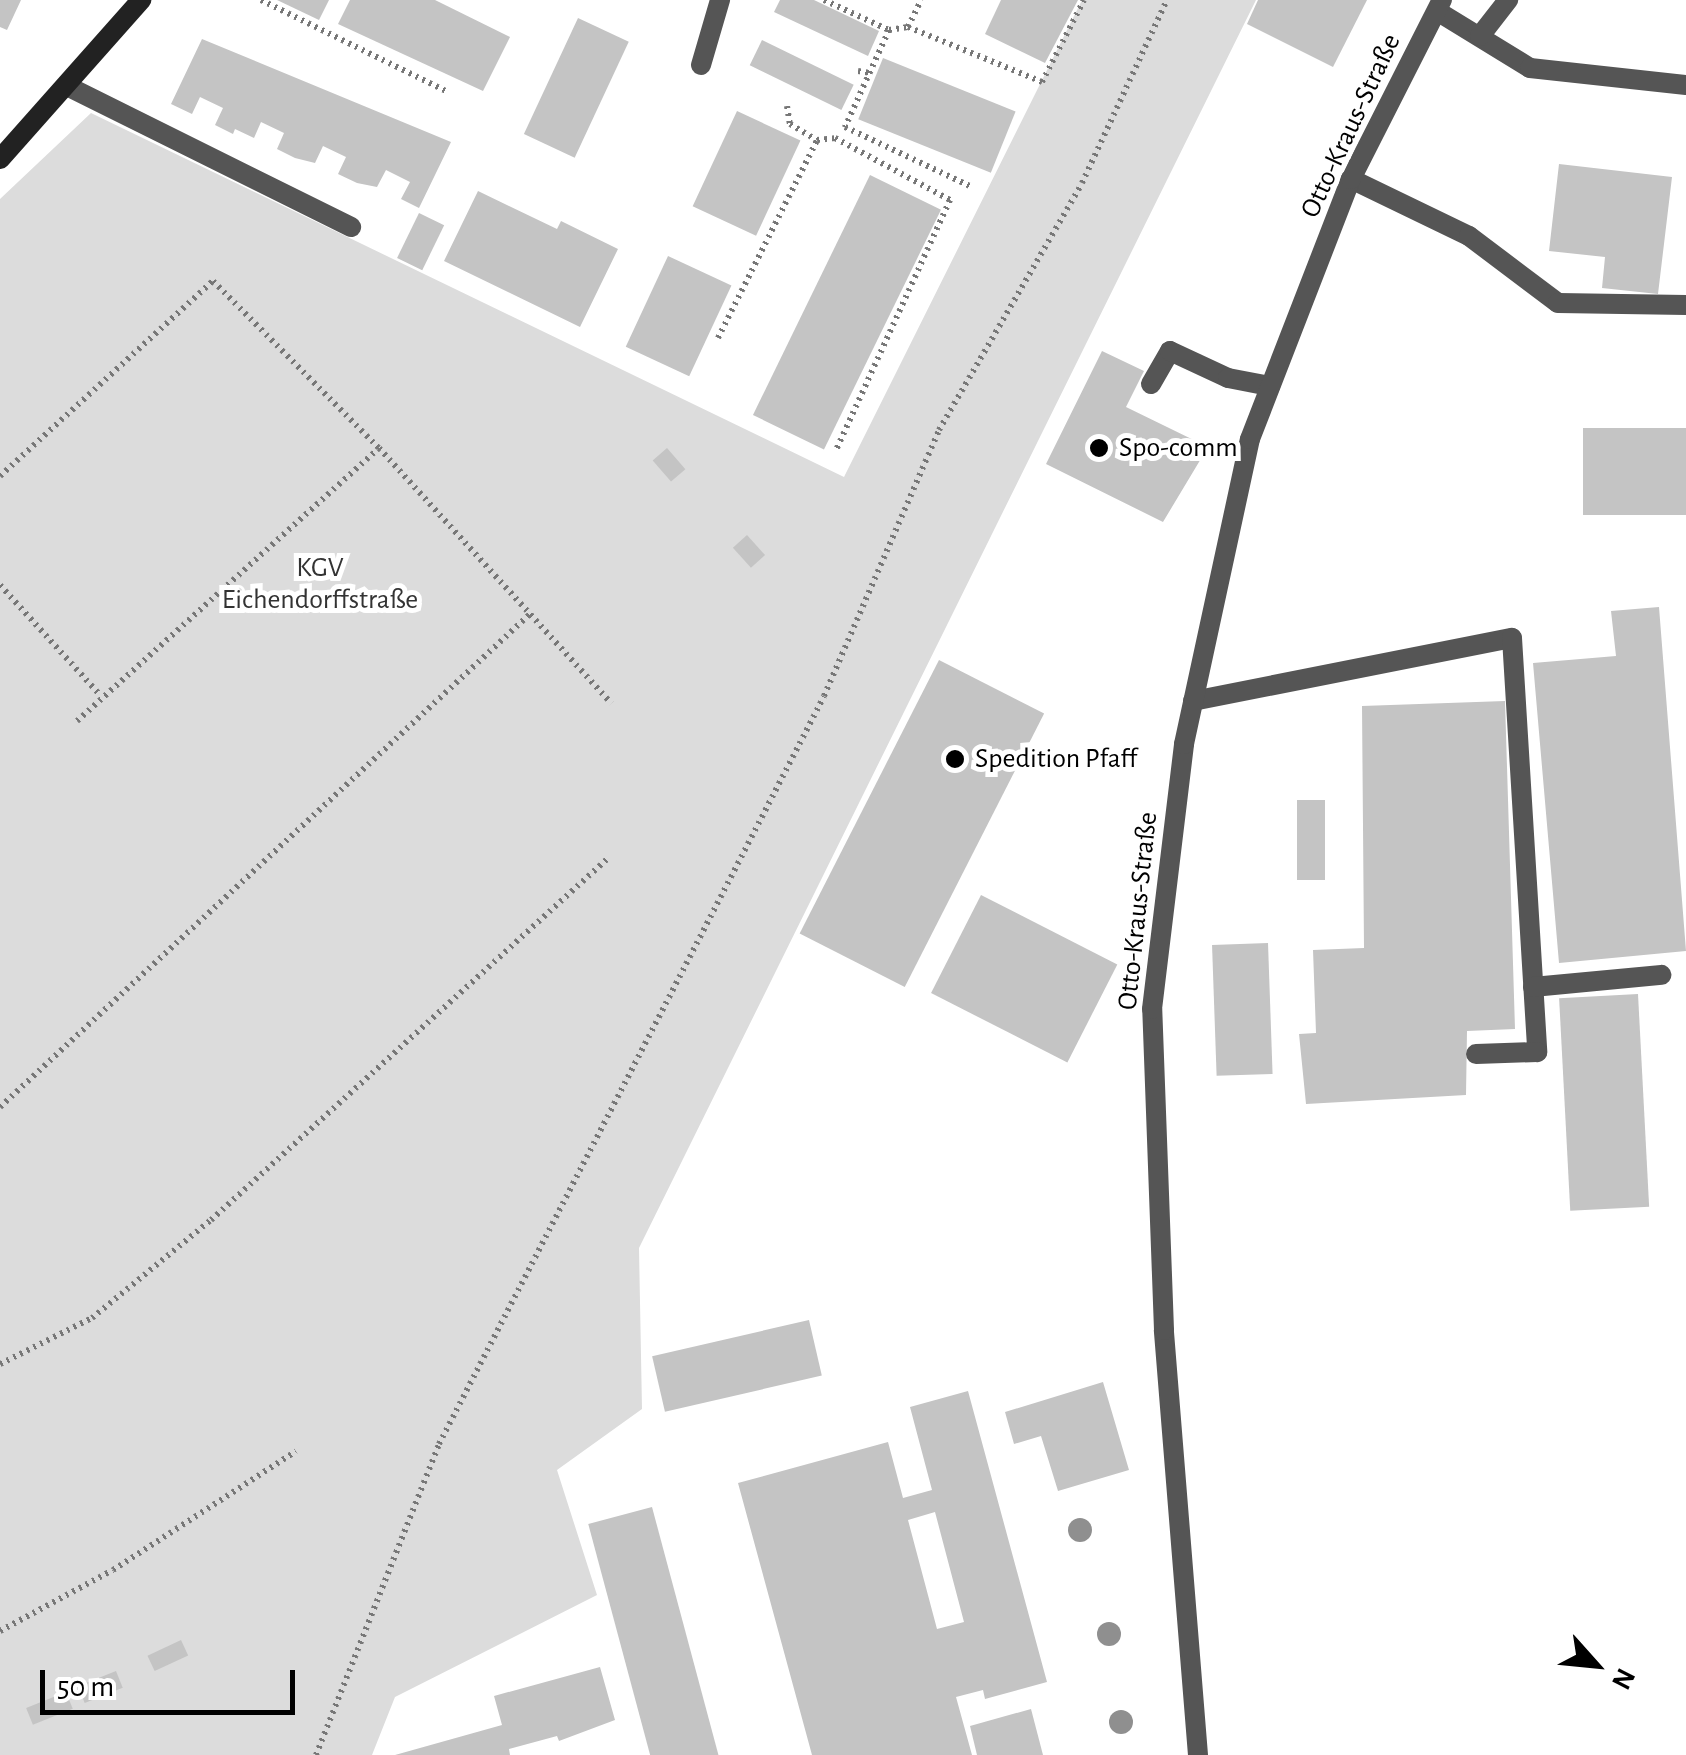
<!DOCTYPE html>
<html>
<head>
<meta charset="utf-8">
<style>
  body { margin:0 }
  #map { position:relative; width:1686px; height:1755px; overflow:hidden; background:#fff; font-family:"Alegreya Sans",sans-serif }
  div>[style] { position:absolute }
  .green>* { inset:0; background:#dcdcdc }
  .building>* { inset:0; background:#c4c4c4; transform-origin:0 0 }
  .path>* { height:6px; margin-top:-3px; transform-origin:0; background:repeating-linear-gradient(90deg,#777 0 2.5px,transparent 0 7.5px) }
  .lane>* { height:20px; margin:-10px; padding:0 10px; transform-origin:10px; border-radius:10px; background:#555 }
  .street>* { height:20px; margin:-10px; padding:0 10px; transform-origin:10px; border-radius:10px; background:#555 }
  .secondary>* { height:20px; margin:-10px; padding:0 10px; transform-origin:10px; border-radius:10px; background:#222 }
  .trees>* { width:24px; height:24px; margin:-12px; border-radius:50%; background:#8f8f8f }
  .dots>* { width:28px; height:28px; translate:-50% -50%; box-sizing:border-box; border:5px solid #fff; border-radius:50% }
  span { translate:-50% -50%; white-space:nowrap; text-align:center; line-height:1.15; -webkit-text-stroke:10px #fff; paint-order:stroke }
  .street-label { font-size:28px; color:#000 }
  .poi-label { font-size:28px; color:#000 }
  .left { translate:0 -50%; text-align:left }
  .park-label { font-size:28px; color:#333 }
  .north { position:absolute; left:1546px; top:1615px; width:100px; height:100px; -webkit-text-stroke:8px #fff; paint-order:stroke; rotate:117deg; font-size:28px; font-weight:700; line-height:40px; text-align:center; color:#000 }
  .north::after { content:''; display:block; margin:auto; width:35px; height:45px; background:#000; clip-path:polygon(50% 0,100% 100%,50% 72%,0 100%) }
  .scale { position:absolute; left:40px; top:1670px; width:255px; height:45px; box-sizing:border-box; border:5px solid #000; border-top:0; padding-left:12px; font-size:30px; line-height:35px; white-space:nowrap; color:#000; -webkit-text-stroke:8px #fff; paint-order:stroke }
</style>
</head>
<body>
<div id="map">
  <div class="green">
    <div style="clip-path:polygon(1082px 0,1256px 0,639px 1248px,642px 1409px,557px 1470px,597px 1595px,395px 1697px,372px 1755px,0 1755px,0 199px,91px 113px,844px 477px)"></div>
  </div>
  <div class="building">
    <div style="clip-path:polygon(0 0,21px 0,7px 30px,0 27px)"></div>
    <div style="clip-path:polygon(277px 0,329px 0,319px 20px)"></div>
    <div style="clip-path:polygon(350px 0,435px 0,510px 37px,483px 91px,338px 24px)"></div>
    <div style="clip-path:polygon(780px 0,814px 0,879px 31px,868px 56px,774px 12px)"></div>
    <div style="clip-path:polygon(1001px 0,1078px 0,1045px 63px,985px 34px)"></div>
    <div style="clip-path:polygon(1258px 0,1367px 0,1333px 67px,1247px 24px)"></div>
    <div style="left:578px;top:18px;width:56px;height:128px;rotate:25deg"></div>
    <div style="clip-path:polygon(202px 39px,451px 142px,419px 208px,401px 199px,410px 182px,386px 170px,377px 187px,357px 183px,338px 174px,346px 157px,323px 146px,315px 163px,295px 158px,277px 149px,284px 133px,261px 122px,254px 138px,235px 129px,233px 134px,215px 125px,223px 108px,200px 97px,192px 114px,171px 104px)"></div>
    <div style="left:762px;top:40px;width:102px;height:28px;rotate:26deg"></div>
    <div style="left:883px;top:58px;width:143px;height:66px;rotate:22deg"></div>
    <div style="left:737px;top:111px;width:70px;height:105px;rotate:25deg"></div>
    <div style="clip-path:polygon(1559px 164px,1672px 177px,1658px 294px,1602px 288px,1605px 257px,1549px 251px)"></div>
    <div style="left:870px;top:175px;width:79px;height:267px;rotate:26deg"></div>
    <div style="clip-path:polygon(478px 191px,557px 229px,561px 221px,618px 249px,580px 327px,444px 261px)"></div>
    <div style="left:419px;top:213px;width:28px;height:50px;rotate:26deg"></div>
    <div style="left:668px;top:256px;width:70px;height:100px;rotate:25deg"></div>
    <div style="clip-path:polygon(1102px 351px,1144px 371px,1126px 407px,1208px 447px,1163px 522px,1046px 464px)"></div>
    <div style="left:1583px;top:428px;width:103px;height:87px"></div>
    <div style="left:667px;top:448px;width:28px;height:19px;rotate:49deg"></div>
    <div style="left:747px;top:535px;width:27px;height:19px;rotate:48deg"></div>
    <div style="clip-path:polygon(1659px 607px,1686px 951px,1559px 963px,1533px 663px,1616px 656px,1611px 611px)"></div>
    <div style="left:939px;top:660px;width:118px;height:307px;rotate:27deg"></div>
    <div style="clip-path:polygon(1505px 701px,1515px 1029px,1467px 1031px,1466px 1095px,1306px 1104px,1299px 1034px,1316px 1033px,1313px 950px,1364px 948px,1362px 706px)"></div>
    <div style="left:1297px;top:800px;width:28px;height:80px"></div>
    <div style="left:981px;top:895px;width:153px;height:110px;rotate:27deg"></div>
    <div style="left:1268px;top:943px;width:131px;height:56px;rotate:88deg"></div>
    <div style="left:1638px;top:994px;width:213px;height:79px;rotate:87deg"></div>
    <div style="left:809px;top:1320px;width:57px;height:161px;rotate:77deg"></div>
    <div style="clip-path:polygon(1103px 1382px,1129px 1470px,1058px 1491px,1041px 1436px,1014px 1444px,1005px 1412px)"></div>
    <div style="clip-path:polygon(evenodd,968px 1391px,1047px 1682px,985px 1699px,983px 1690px,956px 1697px,972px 1755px,812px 1755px,738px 1483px,888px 1442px,903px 1498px,932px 1490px,910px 1407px,968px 1391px,935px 1512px,964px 1622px,937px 1629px,908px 1520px,935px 1512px)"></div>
    <div style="left:652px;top:1507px;width:257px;height:66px;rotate:75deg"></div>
    <div style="left:181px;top:1640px;width:17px;height:37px;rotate:65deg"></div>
    <div style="clip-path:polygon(600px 1667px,615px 1720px,559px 1741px,557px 1736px,509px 1749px,510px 1755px,395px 1755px,502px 1725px,494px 1696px)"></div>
    <div style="left:116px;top:1671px;width:18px;height:41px;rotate:68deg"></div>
    <div style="left:66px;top:1692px;width:18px;height:43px;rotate:68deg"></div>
    <div style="clip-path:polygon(1031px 1709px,1043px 1755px,977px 1755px,970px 1726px)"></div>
  </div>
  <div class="path">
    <div style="left:261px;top:0;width:208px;rotate:26.2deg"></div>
    <div style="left:824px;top:0;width:72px;rotate:24.8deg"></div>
    <div style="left:889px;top:30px;width:19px;rotate:-9deg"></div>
    <div style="left:908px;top:27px;width:30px;rotate:-64deg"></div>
    <div style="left:908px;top:27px;width:145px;rotate:22.3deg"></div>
    <div style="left:1042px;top:82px;width:92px;rotate:-62.9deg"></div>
    <div style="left:889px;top:30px;width:107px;rotate:114.4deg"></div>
    <div style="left:845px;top:127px;width:138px;rotate:25.3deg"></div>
    <div style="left:858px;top:71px;width:12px;rotate:9deg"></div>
    <div style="left:787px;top:106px;width:18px;rotate:81deg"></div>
    <div style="left:790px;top:124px;width:31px;rotate:31deg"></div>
    <div style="left:817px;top:140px;width:18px;rotate:-6deg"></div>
    <div style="left:835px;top:138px;width:131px;rotate:28.3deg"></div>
    <div style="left:950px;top:200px;width:275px;rotate:114.5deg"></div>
    <div style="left:718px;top:338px;width:221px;rotate:-63.4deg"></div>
    <div style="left:0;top:476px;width:289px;rotate:-42.5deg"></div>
    <div style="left:213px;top:281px;width:235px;rotate:45.2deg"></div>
    <div style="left:379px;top:448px;width:345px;rotate:47.7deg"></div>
    <div style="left:0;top:585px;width:149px;rotate:47.7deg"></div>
    <div style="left:77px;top:721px;width:407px;rotate:-42.1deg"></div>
    <div style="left:0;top:1107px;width:724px;rotate:-42.93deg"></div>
    <div style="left:0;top:1364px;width:103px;rotate:-26.6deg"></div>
    <div style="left:92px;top:1318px;width:154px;rotate:-39.5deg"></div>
    <div style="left:211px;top:1220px;width:536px;rotate:-42.35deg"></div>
    <div style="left:0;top:1631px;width:128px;rotate:-28.4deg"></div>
    <div style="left:113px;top:1570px;width:218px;rotate:-33deg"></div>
    <div style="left:316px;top:1755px;width:334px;rotate:-68.4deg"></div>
    <div style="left:439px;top:1444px;width:841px;rotate:-62.76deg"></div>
    <div style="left:824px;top:696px;width:290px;rotate:-66.6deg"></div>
    <div style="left:939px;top:430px;width:285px;rotate:-59.9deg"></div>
    <div style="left:1082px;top:183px;width:202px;rotate:-65.1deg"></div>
  </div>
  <div class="lane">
    <div style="left:1437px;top:11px;width:109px;rotate:31.5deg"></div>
    <div style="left:1530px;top:68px;width:157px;rotate:6.2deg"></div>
    <div style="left:1480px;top:36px;width:46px;rotate:-52.1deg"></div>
    <div style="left:69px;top:87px;width:315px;rotate:26.4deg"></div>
    <div style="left:1351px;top:179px;width:131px;rotate:25.8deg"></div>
    <div style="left:1469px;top:236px;width:111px;rotate:37deg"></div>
    <div style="left:1558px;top:303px;width:128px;rotate:0.9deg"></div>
    <div style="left:1151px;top:384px;width:38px;rotate:-60deg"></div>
    <div style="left:1170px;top:351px;width:64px;rotate:25deg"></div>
    <div style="left:1228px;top:378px;width:43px;rotate:10.8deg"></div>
    <div style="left:1193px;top:701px;width:325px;rotate:-11.2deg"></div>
    <div style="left:1512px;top:638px;width:415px;rotate:86.5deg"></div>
    <div style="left:1537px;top:1052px;width:61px;rotate:178.1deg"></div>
    <div style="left:1533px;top:987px;width:129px;rotate:-5.4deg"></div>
  </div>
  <div class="street">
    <div style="left:701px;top:65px;width:68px;rotate:-73.7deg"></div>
    <div style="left:1198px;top:1755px;width:426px;rotate:-94.6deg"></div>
    <div style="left:1164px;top:1330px;width:321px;rotate:-92.1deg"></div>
    <div style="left:1152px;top:1009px;width:267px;rotate:-83.1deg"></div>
    <div style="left:1184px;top:744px;width:312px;rotate:-77.8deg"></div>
    <div style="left:1250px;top:439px;width:279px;rotate:-68.8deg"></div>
    <div style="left:1351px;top:179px;width:201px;rotate:-63.1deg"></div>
  </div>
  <div class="secondary">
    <div style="left:0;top:159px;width:213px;rotate:-48.4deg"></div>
  </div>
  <div class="trees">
    <div style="left:1080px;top:1530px"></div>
    <div style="left:1109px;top:1634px"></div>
    <div style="left:1121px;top:1722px"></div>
  </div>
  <div class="dots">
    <div style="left:1099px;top:448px;background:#000"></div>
    <div style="left:955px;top:759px;background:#000"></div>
  </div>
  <div class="street-label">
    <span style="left:1351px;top:126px;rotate:-65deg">Otto-Kraus-Straße</span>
    <span style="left:1138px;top:911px;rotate:-84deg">Otto-Kraus-Straße</span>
  </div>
  <div class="poi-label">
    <span class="left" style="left:1119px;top:448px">Spo-comm</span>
    <span class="left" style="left:975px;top:759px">Spedition Pfaff</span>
  </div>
  <div class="park-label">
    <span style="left:320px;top:584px">KGV<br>Eichendorffstraße</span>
  </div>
  <div class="north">N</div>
  <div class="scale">50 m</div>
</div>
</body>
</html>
